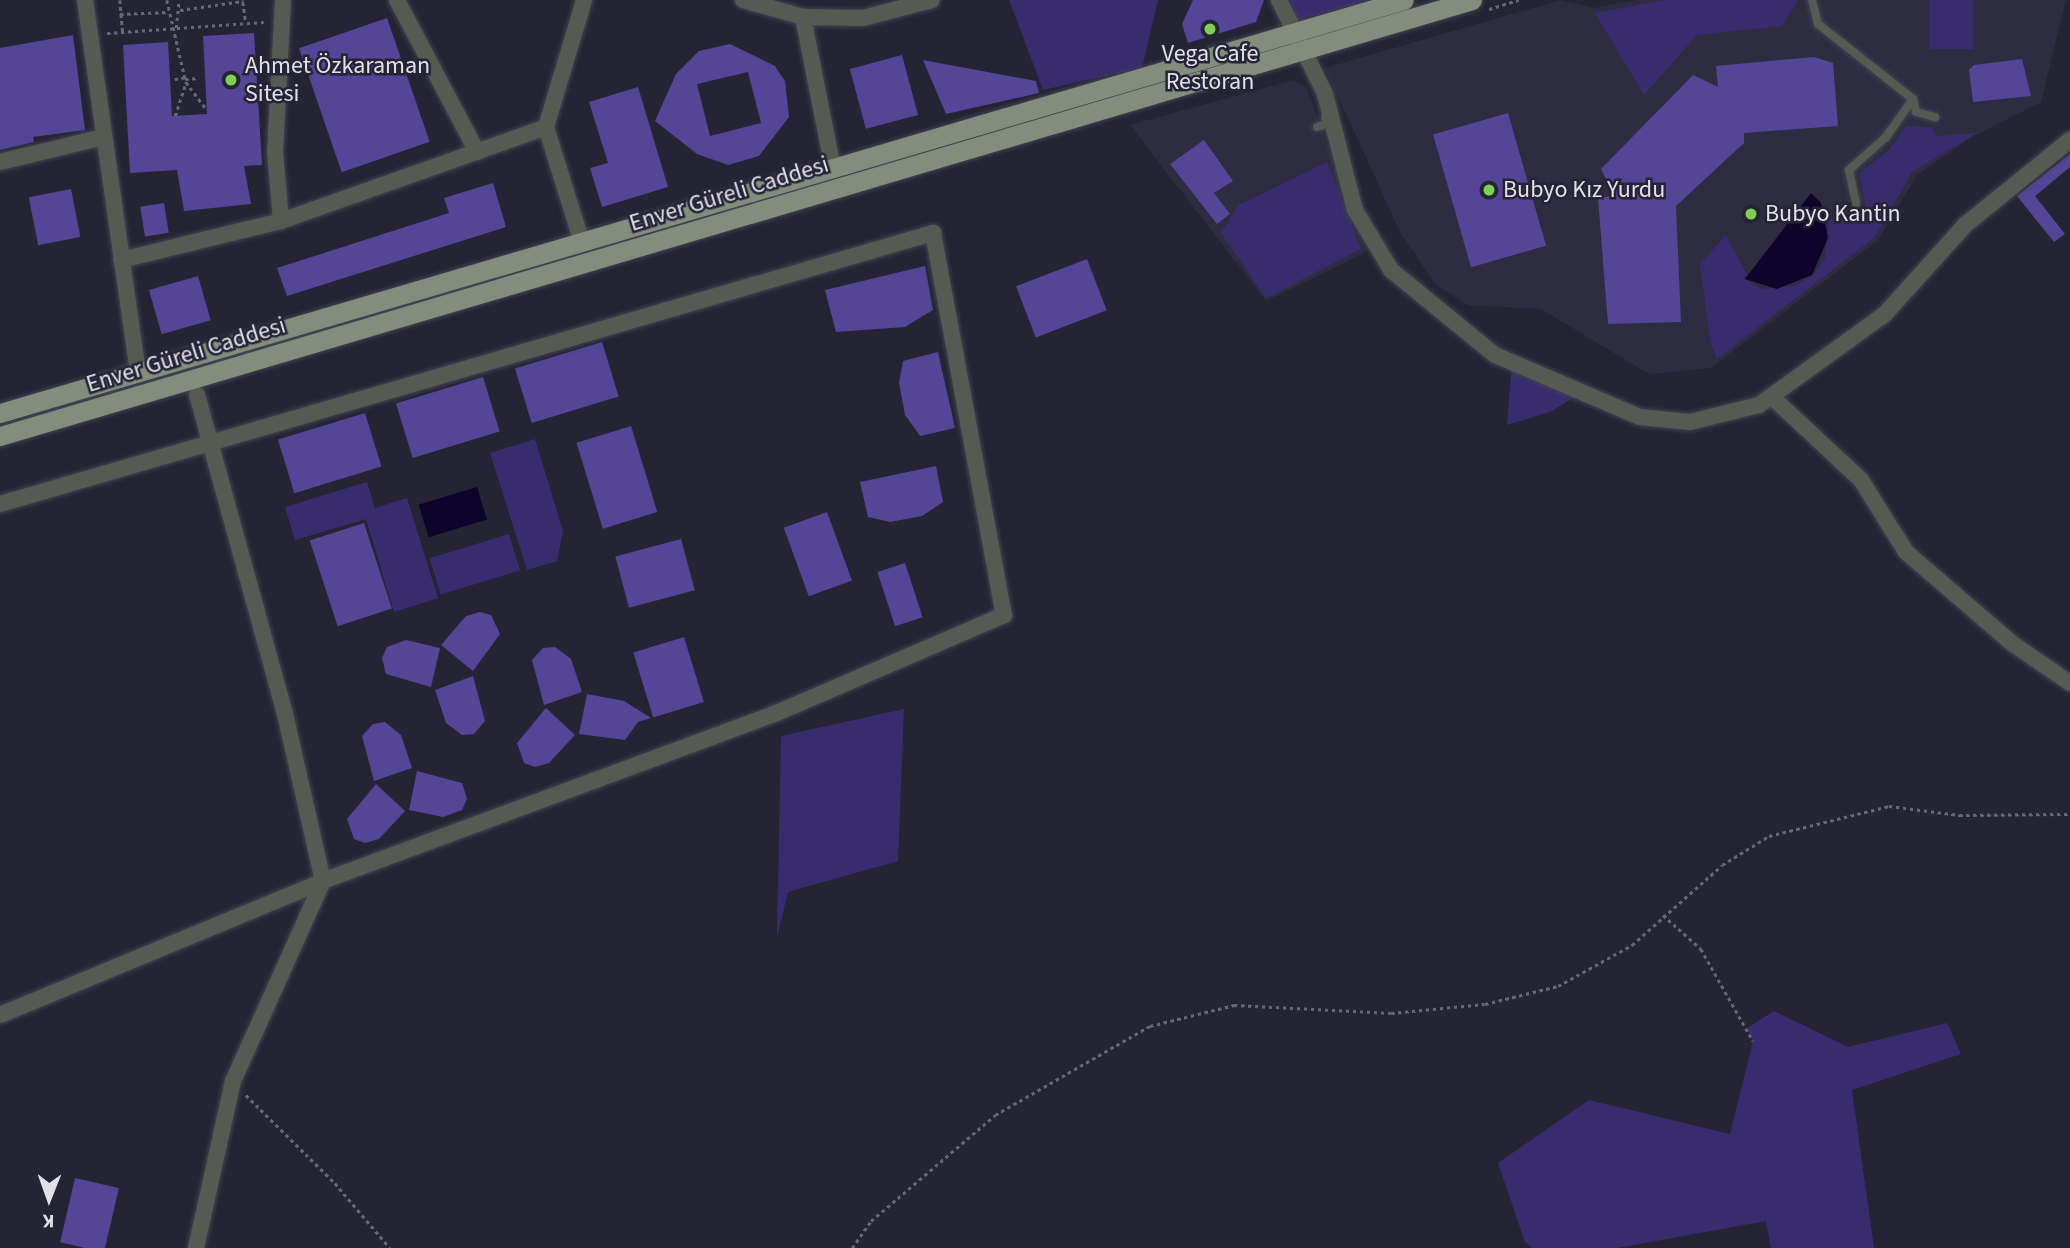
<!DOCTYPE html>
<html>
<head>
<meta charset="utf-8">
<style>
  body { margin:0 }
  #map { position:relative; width:2070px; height:1248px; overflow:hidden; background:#252434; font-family:"Source Sans 3",sans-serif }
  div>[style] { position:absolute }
  .built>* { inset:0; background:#2e2c41 }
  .green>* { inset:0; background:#392c6e; transform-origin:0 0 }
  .water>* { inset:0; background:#0e032a; transform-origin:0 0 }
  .building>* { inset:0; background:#544596; transform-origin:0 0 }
  .path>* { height:2.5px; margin-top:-1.25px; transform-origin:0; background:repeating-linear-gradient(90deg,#686775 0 3.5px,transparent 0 7px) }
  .roads { filter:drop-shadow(0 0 2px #434251) drop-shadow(0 0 2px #434251) }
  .service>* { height:8px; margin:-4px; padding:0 4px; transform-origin:4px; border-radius:4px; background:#555a52 }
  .minor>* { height:16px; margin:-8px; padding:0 8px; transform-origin:8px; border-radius:8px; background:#555a52 }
  .primary>* { height:19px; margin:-9.5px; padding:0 9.5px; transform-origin:9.5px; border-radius:9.5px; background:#828d7e }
  .dots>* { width:19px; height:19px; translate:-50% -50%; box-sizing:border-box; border:4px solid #252434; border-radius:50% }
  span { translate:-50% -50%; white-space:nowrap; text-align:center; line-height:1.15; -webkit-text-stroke:5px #252434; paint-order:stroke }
  .poi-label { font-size:24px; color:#e1e0eb }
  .left { translate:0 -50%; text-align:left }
  .street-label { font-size:24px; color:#e1e0eb }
  .north { position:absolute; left:14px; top:1164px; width:70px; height:70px; -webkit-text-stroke:5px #252434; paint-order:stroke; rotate:181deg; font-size:19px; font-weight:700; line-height:28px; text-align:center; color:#e1e0eb }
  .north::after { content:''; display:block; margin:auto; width:24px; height:32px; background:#e1e0eb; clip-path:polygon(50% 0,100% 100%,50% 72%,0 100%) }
</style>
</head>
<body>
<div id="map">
  <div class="built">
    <div style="clip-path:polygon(1561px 0,1594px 8px,1636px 0,2066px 0,2041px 102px,1972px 137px,1917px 175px,1878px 240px,1711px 368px,1649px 374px,1541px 309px,1468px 305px,1436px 285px,1401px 234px,1325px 68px)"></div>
    <div style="clip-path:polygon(1293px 80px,1307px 88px,1366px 252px,1266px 301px,1130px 125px)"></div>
  </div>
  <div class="green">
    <div style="clip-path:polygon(1009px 0,1158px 0,1142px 68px,1043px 90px)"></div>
    <div style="clip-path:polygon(1279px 0,1370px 0,1291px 22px)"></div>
    <div style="clip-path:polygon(1666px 0,1798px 0,1782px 26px,1697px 35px,1644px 95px,1595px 13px)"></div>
    <div style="left:1930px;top:0;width:43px;height:49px"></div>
    <div style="clip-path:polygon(1906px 126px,1932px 127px,1936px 136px,1977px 133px,1912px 172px,1875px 237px,1717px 359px,1710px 342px,1700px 264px,1726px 235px,1747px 275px,1744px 279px,1761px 289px,1794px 286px,1813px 275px,1825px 259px,1829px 220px,1866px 209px,1859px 173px,1888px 151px)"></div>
    <div style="clip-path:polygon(1327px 162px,1361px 249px,1266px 298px,1221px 233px,1239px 205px)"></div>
    <div style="clip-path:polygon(1512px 362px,1578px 395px,1550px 412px,1507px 425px)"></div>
    <div style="clip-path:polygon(535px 439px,563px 531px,557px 561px,527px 570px,490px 453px)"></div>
    <div style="clip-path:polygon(367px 482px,375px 508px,407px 498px,438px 598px,394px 612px,366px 519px,295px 540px,285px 507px)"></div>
    <div style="left:509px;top:534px;width:38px;height:83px;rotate:73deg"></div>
    <div style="clip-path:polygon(904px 709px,898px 861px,788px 892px,777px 937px,781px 736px)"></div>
    <div style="clip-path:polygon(1774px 1011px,1848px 1047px,1947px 1023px,1961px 1054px,1852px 1090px,1874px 1248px,1771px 1248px,1766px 1221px,1617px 1248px,1532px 1248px,1525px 1242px,1498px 1163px,1589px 1100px,1730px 1134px,1753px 1041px,1747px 1028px)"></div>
  </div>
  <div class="water">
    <div style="clip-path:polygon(1811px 193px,1821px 203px,1828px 238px,1812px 275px,1777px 289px,1745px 279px)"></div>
    <div style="left:477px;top:487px;width:34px;height:61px;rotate:73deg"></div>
  </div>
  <div class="building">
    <div style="clip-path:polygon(1193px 0,1264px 0,1256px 22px,1188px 43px,1182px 24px)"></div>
    <div style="left:387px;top:18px;width:131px;height:93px;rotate:71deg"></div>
    <div style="clip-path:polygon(254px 33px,262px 165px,244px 166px,251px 204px,184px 211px,177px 170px,130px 173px,123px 45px,168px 42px,172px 116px,207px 114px,203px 36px)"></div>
    <div style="clip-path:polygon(73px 35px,85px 130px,33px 137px,34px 142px,0 150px,0 48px)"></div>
    <div style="clip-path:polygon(evenodd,730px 44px,775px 66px,785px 81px,789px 117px,759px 156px,728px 165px,697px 154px,655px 121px,676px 74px,699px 51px,730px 44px,748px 72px,761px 123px,710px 136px,697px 84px,748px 72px)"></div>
    <div style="left:902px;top:55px;width:62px;height:54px;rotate:75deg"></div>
    <div style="clip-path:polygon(1814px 57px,1833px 63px,1838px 126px,1744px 133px,1744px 143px,1676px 206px,1681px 322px,1608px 324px,1598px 198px,1615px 196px,1601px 169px,1693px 75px,1718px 87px,1716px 66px)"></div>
    <div style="clip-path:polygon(2022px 59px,2031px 96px,1973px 102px,1969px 70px,1974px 65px)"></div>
    <div style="clip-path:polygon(923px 60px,1036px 81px,1039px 93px,946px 114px)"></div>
    <div style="clip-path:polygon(638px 87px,668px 187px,602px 207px,590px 168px,608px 163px,589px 102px)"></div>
    <div style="left:1508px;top:113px;width:138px;height:78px;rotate:74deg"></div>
    <div style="clip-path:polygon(1204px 140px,1233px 181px,1214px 193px,1230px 214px,1217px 224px,1170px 164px)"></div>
    <div style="clip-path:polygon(2070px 154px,2070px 167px,2035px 196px,2065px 234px,2054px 242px,2017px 196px)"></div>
    <div style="clip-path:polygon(493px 183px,506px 227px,287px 296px,277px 268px,449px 213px,444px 198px)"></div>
    <div style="left:71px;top:189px;width:49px;height:43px;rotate:79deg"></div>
    <div style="left:164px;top:203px;width:30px;height:24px;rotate:81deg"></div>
    <div style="left:1087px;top:259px;width:55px;height:76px;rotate:69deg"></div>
    <div style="clip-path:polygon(925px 266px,933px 310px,905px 327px,836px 332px,825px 290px)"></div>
    <div style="left:198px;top:276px;width:46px;height:51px;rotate:74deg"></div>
    <div style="left:602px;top:342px;width:57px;height:91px;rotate:73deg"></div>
    <div style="clip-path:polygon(938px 352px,955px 428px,920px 436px,905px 415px,899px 383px,903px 361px)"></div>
    <div style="left:483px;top:377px;width:57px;height:91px;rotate:73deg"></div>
    <div style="left:365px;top:413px;width:56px;height:91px;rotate:73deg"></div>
    <div style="left:631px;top:426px;width:90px;height:57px;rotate:73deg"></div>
    <div style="clip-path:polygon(936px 466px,943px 502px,922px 516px,890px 522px,868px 517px,860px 482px)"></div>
    <div style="left:827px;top:512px;width:73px;height:46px;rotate:70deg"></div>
    <div style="left:364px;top:523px;width:90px;height:57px;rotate:72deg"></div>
    <div style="left:681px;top:539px;width:53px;height:68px;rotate:75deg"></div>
    <div style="left:905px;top:563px;width:57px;height:29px;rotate:72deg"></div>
    <div style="clip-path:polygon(480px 612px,491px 615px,500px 634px,473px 671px,441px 645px,466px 616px)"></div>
    <div style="left:684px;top:637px;width:68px;height:53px;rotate:73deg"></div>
    <div style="clip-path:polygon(406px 640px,440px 648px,431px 687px,386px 674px,382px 658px,387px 647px)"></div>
    <div style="clip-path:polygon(555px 647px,571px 659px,582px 692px,544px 705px,532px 660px,543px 648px)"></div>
    <div style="clip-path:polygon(473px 676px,485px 721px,474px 734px,462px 735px,446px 723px,435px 690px)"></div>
    <div style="clip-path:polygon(587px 694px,624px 701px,651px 718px,638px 722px,625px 740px,579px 734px)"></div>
    <div style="clip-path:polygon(546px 708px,575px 735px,549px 763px,535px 767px,524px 763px,517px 743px)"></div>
    <div style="clip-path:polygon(385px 722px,401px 735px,412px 768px,374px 781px,362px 736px,373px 724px)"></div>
    <div style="clip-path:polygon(417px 771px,462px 783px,467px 799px,462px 810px,443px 817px,409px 810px)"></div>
    <div style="clip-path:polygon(376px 784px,405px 811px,379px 839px,365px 843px,354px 839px,347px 819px)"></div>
    <div style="left:75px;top:1178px;width:45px;height:66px;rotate:13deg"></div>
  </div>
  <div class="path">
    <div style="left:120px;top:0;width:32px;rotate:85deg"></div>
    <div style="left:167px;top:0;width:80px;rotate:77deg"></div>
    <div style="left:185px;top:78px;width:12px;rotate:171deg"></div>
    <div style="left:243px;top:2px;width:21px;rotate:82deg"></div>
    <div style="left:1489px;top:9px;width:31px;rotate:-17deg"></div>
    <div style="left:180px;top:10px;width:64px;rotate:-8.1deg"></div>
    <div style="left:120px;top:14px;width:48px;rotate:-2.4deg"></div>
    <div style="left:176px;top:28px;width:28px;rotate:-84deg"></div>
    <div style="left:107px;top:33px;width:157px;rotate:-4deg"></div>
    <div style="left:185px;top:79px;width:14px;rotate:-4deg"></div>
    <div style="left:175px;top:116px;width:36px;rotate:-72deg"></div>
    <div style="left:186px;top:82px;width:34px;rotate:53deg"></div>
    <div style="left:1663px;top:915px;width:51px;rotate:41.8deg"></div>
    <div style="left:1701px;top:949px;width:106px;rotate:60.5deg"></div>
    <div style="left:246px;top:1095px;width:125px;rotate:44.7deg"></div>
    <div style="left:335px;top:1183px;width:85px;rotate:49.8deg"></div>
    <div style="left:852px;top:1248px;width:33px;rotate:-55deg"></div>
    <div style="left:871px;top:1221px;width:163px;rotate:-40.5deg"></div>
    <div style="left:995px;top:1115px;width:179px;rotate:-29.9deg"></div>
    <div style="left:1150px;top:1026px;width:87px;rotate:-14deg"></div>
    <div style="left:1234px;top:1005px;width:157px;rotate:2.9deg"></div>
    <div style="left:1391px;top:1013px;width:94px;rotate:-5.5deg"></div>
    <div style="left:1485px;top:1004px;width:75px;rotate:-13.9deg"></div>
    <div style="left:1558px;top:986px;width:85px;rotate:-29deg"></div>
    <div style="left:1632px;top:945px;width:120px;rotate:-41.6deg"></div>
    <div style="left:1722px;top:865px;width:55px;rotate:-31.7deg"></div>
    <div style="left:1769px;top:836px;width:124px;rotate:-14deg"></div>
    <div style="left:1889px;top:806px;width:71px;rotate:7.3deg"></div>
    <div style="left:1959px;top:815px;width:111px;rotate:-0.5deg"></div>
  </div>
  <div class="roads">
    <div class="service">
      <div style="left:1812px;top:0;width:25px;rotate:76deg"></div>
      <div style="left:1818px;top:24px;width:121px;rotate:38.3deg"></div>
      <div style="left:1913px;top:99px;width:47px;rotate:125.4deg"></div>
      <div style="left:1886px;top:137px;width:50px;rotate:138.3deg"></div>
      <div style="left:1849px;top:170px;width:34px;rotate:78deg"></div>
      <div style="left:1913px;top:99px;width:13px;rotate:77deg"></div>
      <div style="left:1916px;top:112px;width:20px;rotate:15deg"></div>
      <div style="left:1317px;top:127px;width:10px;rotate:-17deg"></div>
      <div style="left:1327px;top:124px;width:7px;rotate:-106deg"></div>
    </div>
    <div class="minor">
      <div style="left:85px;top:0;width:378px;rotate:81.9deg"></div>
      <div style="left:283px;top:0;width:151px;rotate:93deg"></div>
      <div style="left:275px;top:151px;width:70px;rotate:85.1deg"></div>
      <div style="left:281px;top:221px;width:281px;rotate:-19.5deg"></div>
      <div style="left:397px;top:0;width:172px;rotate:62.2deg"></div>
      <div style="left:743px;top:0;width:62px;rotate:15.8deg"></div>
      <div style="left:803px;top:17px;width:60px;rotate:1deg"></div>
      <div style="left:863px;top:18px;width:71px;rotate:-14.6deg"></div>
      <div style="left:1279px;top:0;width:105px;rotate:63.9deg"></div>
      <div style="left:1325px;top:94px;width:120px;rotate:75.5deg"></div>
      <div style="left:1355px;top:210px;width:70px;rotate:59deg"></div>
      <div style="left:1391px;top:270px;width:134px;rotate:39.3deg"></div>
      <div style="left:1495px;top:355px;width:158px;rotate:23.2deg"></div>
      <div style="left:1640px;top:417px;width:50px;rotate:5.7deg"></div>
      <div style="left:1690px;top:422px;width:71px;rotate:-13.8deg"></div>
      <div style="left:1759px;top:405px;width:155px;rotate:-35.8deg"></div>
      <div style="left:1885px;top:314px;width:120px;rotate:-48deg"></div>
      <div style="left:1965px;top:225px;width:135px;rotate:-39deg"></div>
      <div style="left:803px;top:17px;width:154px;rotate:78.8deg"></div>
      <div style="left:0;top:162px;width:106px;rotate:-13.6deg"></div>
      <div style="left:579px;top:233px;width:111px;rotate:-107.3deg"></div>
      <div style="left:546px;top:127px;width:133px;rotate:-73.3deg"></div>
      <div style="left:121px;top:260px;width:165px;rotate:-13.7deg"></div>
      <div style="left:1772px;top:397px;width:122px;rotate:43deg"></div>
      <div style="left:1861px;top:480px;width:85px;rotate:58deg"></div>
      <div style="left:1906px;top:552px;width:141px;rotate:40.7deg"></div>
      <div style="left:2013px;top:644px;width:69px;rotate:34.4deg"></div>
      <div style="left:0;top:504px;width:972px;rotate:-16.2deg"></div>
      <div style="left:933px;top:233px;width:389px;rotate:79.5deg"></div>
      <div style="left:1004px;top:615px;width:250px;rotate:156.7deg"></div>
      <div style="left:774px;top:714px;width:481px;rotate:159.7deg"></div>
      <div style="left:323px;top:881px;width:219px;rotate:114.2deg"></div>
      <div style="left:233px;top:1081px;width:171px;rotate:102.5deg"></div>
      <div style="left:0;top:1015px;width:350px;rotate:-22.5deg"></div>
      <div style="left:323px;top:881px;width:171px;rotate:-102.8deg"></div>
      <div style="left:285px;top:714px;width:331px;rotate:-105.4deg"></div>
    </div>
    <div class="primary">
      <div style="left:0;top:413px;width:1463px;rotate:-16.39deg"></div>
      <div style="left:0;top:436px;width:1535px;rotate:-16.5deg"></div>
    </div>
  </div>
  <div class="dots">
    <div style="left:1210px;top:29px;background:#7fd052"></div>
    <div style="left:231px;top:80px;background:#7fd052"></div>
    <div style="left:1489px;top:190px;background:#7fd052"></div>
    <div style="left:1751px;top:214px;background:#7fd052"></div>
  </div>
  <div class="poi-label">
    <span style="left:1210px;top:68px">Vega Cafe<br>Restoran</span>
    <span class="left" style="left:245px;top:80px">Ahmet Özkaraman<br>Sitesi</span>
    <span class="left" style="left:1503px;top:190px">Bubyo Kız Yurdu</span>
    <span class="left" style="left:1765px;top:214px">Bubyo Kantin</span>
  </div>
  <div class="street-label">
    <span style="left:729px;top:194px;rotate:-17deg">Enver Güreli Caddesi</span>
    <span style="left:186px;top:355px;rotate:-17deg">Enver Güreli Caddesi</span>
  </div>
  <div class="north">K</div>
</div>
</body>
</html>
